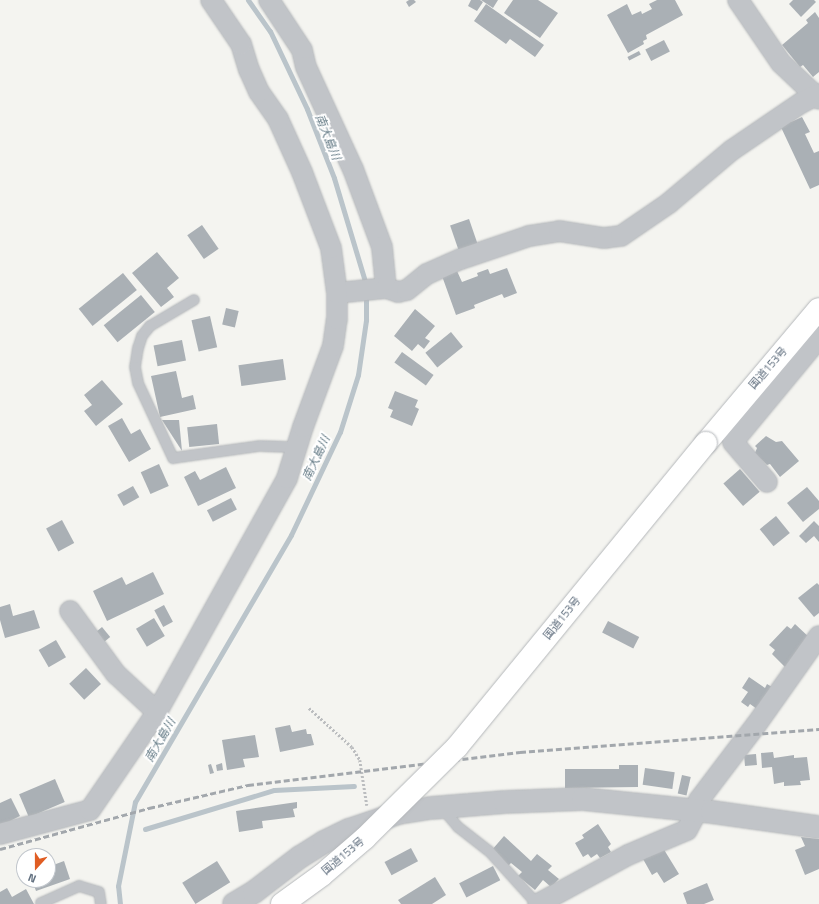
<!DOCTYPE html>
<html>
<head>
<meta charset="utf-8">
<style>
  body { margin:0 }
  #map { position:relative; width:819px; height:904px; overflow:hidden; background:#f4f4f0; font-family:"Titillium Web","Noto Sans JP",sans-serif }
  div>[style] { position:absolute }
  .stream>* { height:5px; margin:-2.5px; padding:0 2.5px; transform-origin:2.5px; border-radius:2.5px; background:#bac4ca }
  .building>* { inset:0; background:#aab0b5; transform-origin:0 0 }
  .path>* { height:2.5px; margin-top:-1.25px; transform-origin:0; background:repeating-linear-gradient(90deg,#bbbdbf 0 2px,transparent 0 4px) }
  .roads { filter:drop-shadow(0 0 1px #b4b7ba) drop-shadow(0 0 1px #b4b7ba) }
  .service>* { height:10px; margin:-5px; padding:0 5px; transform-origin:5px; border-radius:5px; background:#c1c4c8 }
  .minor>* { height:20px; margin:-10px; padding:0 10px; transform-origin:10px; border-radius:10px; background:#c1c4c8 }
  .tertiary>* { height:22px; margin:-11px; padding:0 11px; transform-origin:11px; border-radius:11px; background:#c1c4c8 }
  .trunk>* { height:22px; margin:-11px; padding:0 11px; transform-origin:11px; border-radius:11px; background:#fff }
  .rail>* { height:3px; margin-top:-1.5px; transform-origin:0; background:repeating-linear-gradient(90deg,#a2a7ac 0 6px,transparent 0 9px) }
  .bridges { filter:drop-shadow(0 0 1px #b4b7ba) drop-shadow(0 0 1px #b4b7ba) }
  .trunk-bridge>* { height:22px; margin:-11px; padding:0 11px; transform-origin:11px; border-radius:11px; background:#fff }
  span { translate:-50% -50%; white-space:nowrap; text-align:center; line-height:1.15; -webkit-text-stroke:4px #fff; paint-order:stroke }
  .street-label { font-size:11px; color:#637180 }
  .water-label { font-size:12px; color:#637a85; font-style:italic }
  .north { position:absolute; left:16px; top:848px; width:40px; height:40px; box-sizing:border-box; background:#fff; border:1px solid #c1c6cc; border-radius:50%; rotate:201deg; font-size:11px; font-weight:700; line-height:16px; text-align:center; color:#637180 }
  .north::after { content:''; display:block; margin:auto; width:14px; height:18px; background:#e05d23; clip-path:polygon(50% 0,100% 100%,50% 72%,0 100%) }
</style>
</head>
<body>
<div id="map">
  <div class="stream">
    <div style="left:248px;top:0;width:38px;rotate:55deg"></div>
    <div style="left:270px;top:31px;width:86px;rotate:64.6deg"></div>
    <div style="left:307px;top:109px;width:74px;rotate:68.6deg"></div>
    <div style="left:334px;top:178px;width:112px;rotate:73.3deg"></div>
    <div style="left:145px;top:829px;width:135px;rotate:-16.8deg"></div>
    <div style="left:274px;top:790px;width:80px;rotate:-2.9deg"></div>
    <div style="left:120px;top:904px;width:18px;rotate:-96deg"></div>
    <div style="left:118px;top:886px;width:86px;rotate:-78.6deg"></div>
    <div style="left:135px;top:802px;width:309px;rotate:-59.7deg"></div>
    <div style="left:291px;top:535px;width:114px;rotate:-64.6deg"></div>
    <div style="left:340px;top:432px;width:60px;rotate:-72.5deg"></div>
    <div style="left:358px;top:375px;width:56px;rotate:-81.7deg"></div>
    <div style="left:366px;top:320px;width:27px;rotate:-90deg"></div>
  </div>
  <div class="building">
    <div style="clip-path:polygon(409px 0,414px 0,416px 2px,409px 7px,406px 2px)"></div>
    <div style="clip-path:polygon(471px 0,480px 0,483px 2px,477px 11px,468px 6px)"></div>
    <div style="clip-path:polygon(481px 0,498px 0,493px 8px)"></div>
    <div style="clip-path:polygon(513px 0,538px 0,558px 13px,540px 38px,504px 13px)"></div>
    <div style="clip-path:polygon(657px 0,675px 0,683px 15px,646px 35px,647px 39px,643px 41px,644px 44px,628px 53px,607px 15px,627px 4px,632px 15px,641px 11px,642px 14px,652px 9px,649px 4px)"></div>
    <div style="clip-path:polygon(793px 0,814px 0,816px 2px,801px 17px,789px 4px)"></div>
    <div style="clip-path:polygon(486px 4px,544px 45px,535px 57px,510px 39px,506px 44px,474px 21px)"></div>
    <div style="clip-path:polygon(815px 12px,819px 18px,819px 72px,813px 77px,803px 65px,800px 67px,782px 45px,808px 23px,806px 20px)"></div>
    <div style="left:664px;top:40px;width:13px;height:21px;rotate:63deg"></div>
    <div style="left:639px;top:51px;width:4px;height:13px;rotate:63deg"></div>
    <div style="clip-path:polygon(788px 117px,791px 122px,802px 117px,810px 132px,805px 134px,814px 153px,819px 151px,819px 185px,810px 189px,779px 123px)"></div>
    <div style="left:469px;top:219px;width:28px;height:20px;rotate:71deg"></div>
    <div style="left:202px;top:225px;width:29px;height:18px;rotate:55deg"></div>
    <div style="clip-path:polygon(157px 252px,179px 278px,167px 288px,174px 297px,161px 307px,132px 273px)"></div>
    <div style="clip-path:polygon(507px 268px,517px 293px,504px 298px,502px 294px,474px 305px,475px 308px,456px 315px,442px 276px,457px 271px,462px 282px,478px 276px,477px 273px,488px 269px,490px 274px)"></div>
    <div style="left:123px;top:273px;width:22px;height:57px;rotate:51deg"></div>
    <div style="left:141px;top:295px;width:22px;height:48px;rotate:51deg"></div>
    <div style="left:226px;top:308px;width:13px;height:17px;rotate:13deg"></div>
    <div style="clip-path:polygon(415px 309px,435px 326px,425px 338px,430px 341px,424px 349px,418px 344px,412px 351px,394px 336px)"></div>
    <div style="left:210px;top:316px;width:32px;height:19px;rotate:77deg"></div>
    <div style="left:451px;top:332px;width:19px;height:33px;rotate:51deg"></div>
    <div style="left:182px;top:340px;width:21px;height:29px;rotate:79deg"></div>
    <div style="left:402px;top:352px;width:39px;height:13px;rotate:36deg"></div>
    <div style="left:283px;top:359px;width:21px;height:45px;rotate:82deg"></div>
    <div style="clip-path:polygon(176px 371px,182px 398px,193px 395px,196px 409px,160px 417px,151px 376px)"></div>
    <div style="clip-path:polygon(102px 380px,123px 404px,96px 426px,84px 411px,92px 405px,84px 395px)"></div>
    <div style="clip-path:polygon(395px 391px,418px 400px,415px 407px,419px 409px,412px 426px,390px 417px,393px 410px,388px 408px)"></div>
    <div style="clip-path:polygon(122px 418px,131px 434px,140px 429px,151px 449px,129px 462px,108px 426px)"></div>
    <div style="clip-path:polygon(162px 420px,179px 420px,182px 451px)"></div>
    <div style="left:217px;top:424px;width:20px;height:30px;rotate:84deg"></div>
    <div style="clip-path:polygon(766px 436px,776px 442px,782px 441px,799px 461px,780px 477px,770px 464px,767px 465px,755px 453px,757px 448px,755px 446px)"></div>
    <div style="left:159px;top:464px;width:24px;height:20px;rotate:66deg"></div>
    <div style="clip-path:polygon(226px 467px,236px 488px,198px 506px,184px 477px,195px 471px,200px 480px)"></div>
    <div style="left:740px;top:469px;width:30px;height:22px;rotate:49deg"></div>
    <div style="left:133px;top:486px;width:13px;height:18px;rotate:61deg"></div>
    <div style="clip-path:polygon(807px 487px,819px 501px,819px 509px,803px 522px,787px 503px)"></div>
    <div style="left:231px;top:498px;width:13px;height:27px;rotate:63deg"></div>
    <div style="left:776px;top:516px;width:22px;height:21px;rotate:51deg"></div>
    <div style="left:62px;top:520px;width:26px;height:18px;rotate:62deg"></div>
    <div style="clip-path:polygon(814px 521px,819px 526px,819px 542px,814px 536px,806px 543px,799px 536px)"></div>
    <div style="clip-path:polygon(153px 572px,164px 594px,107px 621px,93px 591px,122px 577px,126px 585px)"></div>
    <div style="clip-path:polygon(817px 583px,819px 585px,819px 613px,814px 617px,798px 598px)"></div>
    <div style="clip-path:polygon(10px 604px,13px 616px,34px 610px,40px 628px,5px 638px,0 620px,0 607px)"></div>
    <div style="left:164px;top:605px;width:19px;height:11px;rotate:62deg"></div>
    <div style="left:154px;top:618px;width:21px;height:21px;rotate:59deg"></div>
    <div style="left:608px;top:621px;width:35px;height:13px;rotate:27deg"></div>
    <div style="clip-path:polygon(795px 624px,811px 639px,785px 667px,772px 654px,775px 650px,769px 645px,787px 626px,791px 629px)"></div>
    <div style="left:102px;top:627px;width:13px;height:9px;rotate:51deg"></div>
    <div style="left:56px;top:640px;width:20px;height:20px;rotate:60deg"></div>
    <div style="left:86px;top:668px;width:22px;height:23px;rotate:47deg"></div>
    <div style="clip-path:polygon(749px 677px,765px 688px,767px 684px,772px 687px,757px 709px,750px 704px,748px 707px,741px 702px,748px 692px,742px 688px)"></div>
    <div style="clip-path:polygon(290px 725px,292px 732px,306px 729px,307px 734px,311px 734px,314px 745px,280px 752px,275px 728px)"></div>
    <div style="clip-path:polygon(255px 735px,259px 757px,243px 759px,245px 767px,227px 770px,222px 740px)"></div>
    <div style="clip-path:polygon(773px 752px,774px 758px,794px 755px,794px 758px,807px 757px,810px 780px,800px 781px,801px 785px,784px 786px,784px 782px,774px 784px,772px 767px,762px 768px,761px 753px)"></div>
    <div style="left:756px;top:754px;width:11px;height:12px;rotate:85deg"></div>
    <div style="clip-path:polygon(222px 763px,223px 770px,217px 771px,216px 765px)"></div>
    <div style="clip-path:polygon(211px 764px,214px 773px,210px 774px,208px 765px)"></div>
    <div style="clip-path:polygon(619px 765px,638px 765px,638px 787px,565px 788px,565px 769px,619px 769px)"></div>
    <div style="left:645px;top:768px;width:30px;height:17px;rotate:8deg"></div>
    <div style="left:682px;top:775px;width:9px;height:19px;rotate:13deg"></div>
    <div style="left:55px;top:779px;width:25px;height:39px;rotate:67deg"></div>
    <div style="clip-path:polygon(11px 798px,20px 816px,0 826px,0 803px)"></div>
    <div style="clip-path:polygon(297px 802px,297px 808px,293px 809px,295px 817px,262px 821px,263px 828px,239px 832px,236px 811px)"></div>
    <div style="clip-path:polygon(598px 824px,611px 844px,608px 847px,611px 852px,600px 858px,597px 854px,591px 858px,588px 854px,583px 857px,575px 843px,584px 838px,582px 835px)"></div>
    <div style="clip-path:polygon(504px 836px,531px 861px,537px 854px,552px 866px,548px 870px,559px 879px,551px 887px,543px 880px,535px 890px,518px 876px,522px 872px,511px 863px,508px 866px,491px 851px)"></div>
    <div style="clip-path:polygon(801px 837px,819px 839px,819px 869px,805px 875px,795px 850px,805px 846px)"></div>
    <div style="left:411px;top:848px;width:15px;height:30px;rotate:62deg"></div>
    <div style="clip-path:polygon(663px 848px,679px 874px,664px 883px,657px 872px,652px 875px,643px 859px)"></div>
    <div style="clip-path:polygon(64px 861px,70px 879px,36px 891px,32px 880px,48px 880px,48px 867px)"></div>
    <div style="left:217px;top:861px;width:25px;height:41px;rotate:58deg"></div>
    <div style="left:493px;top:866px;width:16px;height:38px;rotate:63deg"></div>
    <div style="clip-path:polygon(435px 877px,446px 895px,432px 904px,401px 904px,398px 900px)"></div>
    <div style="clip-path:polygon(707px 883px,714px 900px,704px 904px,687px 904px,683px 893px)"></div>
    <div style="clip-path:polygon(7px 888px,12px 897px,26px 889px,34px 904px,0 904px,0 892px)"></div>
  </div>
  <div class="path">
    <div style="left:309px;top:708px;width:58px;rotate:42.2deg"></div>
    <div style="left:352px;top:747px;width:15px;rotate:58deg"></div>
    <div style="left:360px;top:760px;width:46px;rotate:81.2deg"></div>
  </div>
  <div class="roads">
    <div class="service">
      <div style="left:194px;top:300px;width:51px;rotate:149.4deg"></div>
      <div style="left:150px;top:326px;width:13px;rotate:129deg"></div>
      <div style="left:142px;top:336px;width:13px;rotate:108deg"></div>
      <div style="left:138px;top:348px;width:19px;rotate:99deg"></div>
      <div style="left:135px;top:367px;width:16px;rotate:79deg"></div>
      <div style="left:138px;top:383px;width:83px;rotate:65deg"></div>
      <div style="left:173px;top:458px;width:88px;rotate:-7.9deg"></div>
      <div style="left:260px;top:446px;width:36px;rotate:2deg"></div>
      <div style="left:442px;top:808px;width:25px;rotate:50deg"></div>
      <div style="left:458px;top:827px;width:39px;rotate:38deg"></div>
      <div style="left:489px;top:851px;width:72px;rotate:47.8deg"></div>
      <div style="left:41px;top:904px;width:1px;rotate:-90deg"></div>
      <div style="left:41px;top:903px;width:42px;rotate:-24.1deg"></div>
      <div style="left:79px;top:886px;width:21px;rotate:17deg"></div>
      <div style="left:99px;top:892px;width:12px;rotate:81deg"></div>
    </div>
    <div class="minor">
      <div style="left:269px;top:0;width:60px;rotate:56.6deg"></div>
      <div style="left:302px;top:50px;width:17px;rotate:77deg"></div>
      <div style="left:306px;top:67px;width:112px;rotate:65.3deg"></div>
      <div style="left:353px;top:169px;width:83px;rotate:69.6deg"></div>
      <div style="left:382px;top:247px;width:41px;rotate:84.4deg"></div>
      <div style="left:738px;top:0;width:76px;rotate:55.7deg"></div>
      <div style="left:781px;top:63px;width:52px;rotate:43.5deg"></div>
      <div style="left:337px;top:293px;width:49px;rotate:-5.8deg"></div>
      <div style="left:386px;top:288px;width:13px;rotate:18deg"></div>
      <div style="left:398px;top:292px;width:9px;rotate:-13deg"></div>
      <div style="left:407px;top:290px;width:26px;rotate:-39deg"></div>
      <div style="left:427px;top:274px;width:37px;rotate:-24deg"></div>
      <div style="left:461px;top:259px;width:72px;rotate:-18.7deg"></div>
      <div style="left:529px;top:236px;width:30px;rotate:-9deg"></div>
      <div style="left:559px;top:231px;width:46px;rotate:8.8deg"></div>
      <div style="left:604px;top:238px;width:17px;rotate:-7deg"></div>
      <div style="left:621px;top:236px;width:58px;rotate:-34.5deg"></div>
      <div style="left:669px;top:203px;width:82px;rotate:-40.1deg"></div>
      <div style="left:732px;top:150px;width:83px;rotate:-34.3deg"></div>
      <div style="left:801px;top:103px;width:20px;rotate:-27deg"></div>
      <div style="left:767px;top:482px;width:52px;rotate:-130.4deg"></div>
      <div style="left:733px;top:442px;width:135px;rotate:-50.4deg"></div>
      <div style="left:70px;top:611px;width:78px;rotate:53.9deg"></div>
      <div style="left:116px;top:674px;width:56px;rotate:42.8deg"></div>
      <div style="left:0;top:834px;width:93px;rotate:-14.9deg"></div>
      <div style="left:90px;top:810px;width:119px;rotate:-55.6deg"></div>
      <div style="left:157px;top:712px;width:268px;rotate:-60.9deg"></div>
      <div style="left:287px;top:478px;width:53px;rotate:-72.6deg"></div>
      <div style="left:303px;top:427px;width:86px;rotate:-69.7deg"></div>
      <div style="left:333px;top:346px;width:27px;rotate:-82deg"></div>
      <div style="left:337px;top:319px;width:26px;rotate:-90deg"></div>
      <div style="left:337px;top:293px;width:45px;rotate:-97.6deg"></div>
      <div style="left:331px;top:248px;width:81px;rotate:-110.9deg"></div>
      <div style="left:302px;top:172px;width:58px;rotate:-114.4deg"></div>
      <div style="left:278px;top:119px;width:33px;rotate:-125deg"></div>
      <div style="left:259px;top:92px;width:24px;rotate:-114deg"></div>
      <div style="left:249px;top:70px;width:27px;rotate:-107deg"></div>
      <div style="left:241px;top:44px;width:53px;rotate:-124.3deg"></div>
      <div style="left:538px;top:904px;width:102px;rotate:-28.6deg"></div>
      <div style="left:628px;top:855px;width:64px;rotate:-23deg"></div>
      <div style="left:687px;top:830px;width:21px;rotate:-62deg"></div>
      <div style="left:697px;top:811px;width:11px;rotate:-80deg"></div>
      <div style="left:699px;top:800px;width:94px;rotate:-52.8deg"></div>
      <div style="left:756px;top:725px;width:109px;rotate:-54.7deg"></div>
    </div>
    <div class="tertiary">
      <div style="left:234px;top:904px;width:23px;rotate:-31deg"></div>
      <div style="left:254px;top:892px;width:58px;rotate:-37.3deg"></div>
      <div style="left:300px;top:857px;width:28px;rotate:-32deg"></div>
      <div style="left:324px;top:842px;width:28px;rotate:-26deg"></div>
      <div style="left:349px;top:830px;width:53px;rotate:-18.8deg"></div>
      <div style="left:399px;top:813px;width:32px;rotate:-9deg"></div>
      <div style="left:431px;top:808px;width:74px;rotate:-4.6deg"></div>
      <div style="left:505px;top:802px;width:78px;rotate:-2.2deg"></div>
      <div style="left:583px;top:799px;width:130px;rotate:5.8deg"></div>
      <div style="left:712px;top:812px;width:108px;rotate:8deg"></div>
    </div>
    <div class="trunk">
      <div style="left:706px;top:443px;width:175px;rotate:-49.9deg"></div>
    </div>
  </div>
  <div class="rail">
    <div style="left:0;top:849px;width:155px;rotate:-15.4deg"></div>
    <div style="left:149px;top:808px;width:102px;rotate:-13.1deg"></div>
    <div style="left:248px;top:785px;width:274px;rotate:-6.9deg"></div>
    <div style="left:520px;top:752px;width:300px;rotate:-4.4deg"></div>
  </div>
  <div class="bridges">
    <div class="trunk-bridge">
      <div style="left:282px;top:904px;width:49px;rotate:-35.9deg"></div>
      <div style="left:322px;top:875px;width:57px;rotate:-40.7deg"></div>
      <div style="left:365px;top:838px;width:129px;rotate:-44.7deg"></div>
      <div style="left:457px;top:747px;width:393px;rotate:-50.7deg"></div>
    </div>
  </div>
  <div class="street-label">
    <span style="left:768px;top:368px;rotate:-49deg">国道153号</span>
    <span style="left:562px;top:618px;rotate:-51deg">国道153号</span>
    <span style="left:343px;top:856px;rotate:-40deg">国道153号</span>
  </div>
  <div class="water-label">
    <span style="left:328px;top:137px;rotate:68deg">南大島川</span>
    <span style="left:316px;top:458px;rotate:-65deg">南大島川</span>
    <span style="left:160px;top:740px;rotate:-60deg">南大島川</span>
  </div>
  <div class="north">N</div>
</div>
</body>
</html>
